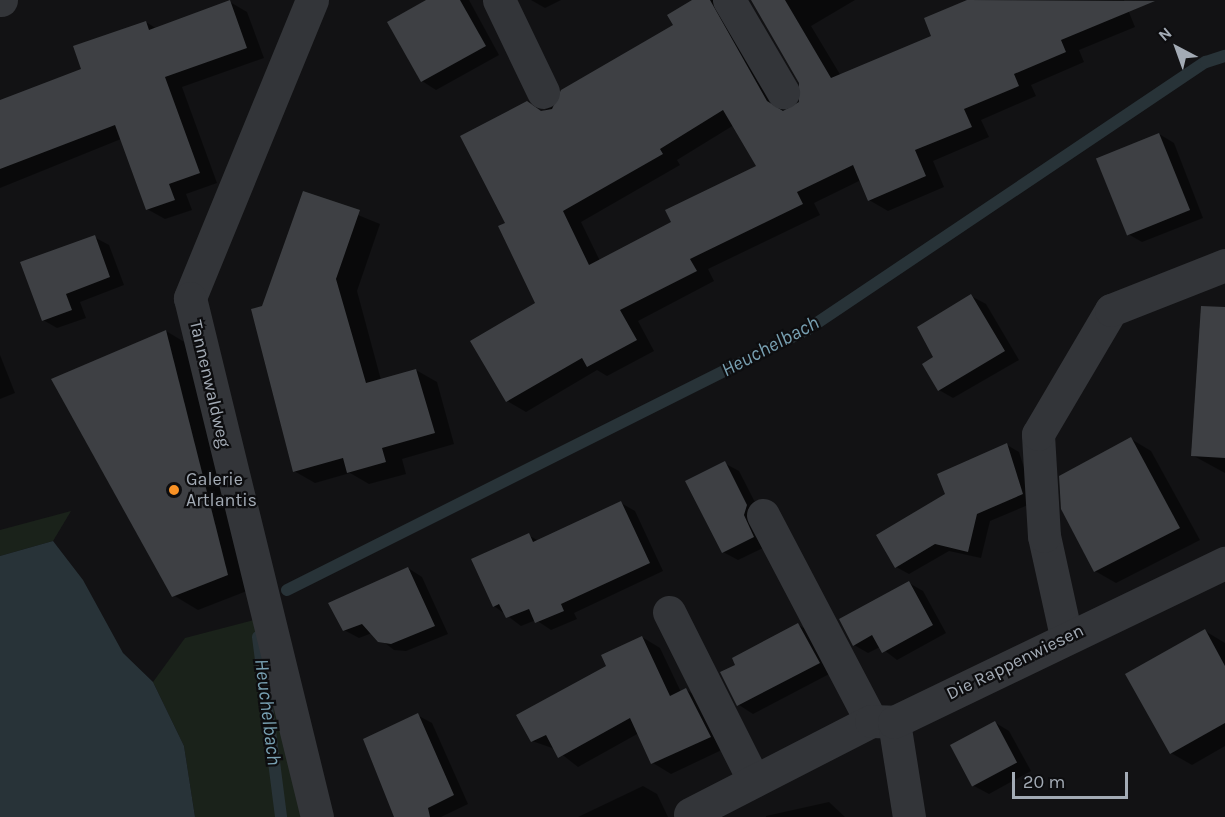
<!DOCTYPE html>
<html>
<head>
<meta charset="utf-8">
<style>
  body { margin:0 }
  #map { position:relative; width:1225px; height:817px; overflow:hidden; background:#121214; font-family:Karla,sans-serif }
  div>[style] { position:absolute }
  .green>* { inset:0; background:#1a221a }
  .water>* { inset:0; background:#283338 }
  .shadow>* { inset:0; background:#0007 }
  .stream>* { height:12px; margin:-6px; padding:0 6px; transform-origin:6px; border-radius:6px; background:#283338 }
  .building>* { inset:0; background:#3e4044; transform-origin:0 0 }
  .minor>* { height:33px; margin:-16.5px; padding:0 16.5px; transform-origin:16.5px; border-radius:16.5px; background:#333539 }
  .dots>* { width:16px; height:16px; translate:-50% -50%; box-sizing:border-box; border:3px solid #0d0d0f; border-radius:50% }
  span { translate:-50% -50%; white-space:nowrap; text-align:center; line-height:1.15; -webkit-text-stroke:4.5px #0d0d0f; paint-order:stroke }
  .street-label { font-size:18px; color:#a3abb5 }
  .poi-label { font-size:18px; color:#a3abb5 }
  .left { translate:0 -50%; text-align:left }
  .water-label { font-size:20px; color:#78a0b2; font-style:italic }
  .north { position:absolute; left:1147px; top:18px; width:60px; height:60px; -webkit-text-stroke:4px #0d0d0f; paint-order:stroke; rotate:319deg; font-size:16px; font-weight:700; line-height:24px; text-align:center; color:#a3abb5 }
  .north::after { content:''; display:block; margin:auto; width:21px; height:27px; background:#a3abb5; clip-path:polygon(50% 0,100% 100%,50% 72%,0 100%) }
  .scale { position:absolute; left:1012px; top:772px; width:116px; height:27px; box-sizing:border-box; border:3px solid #a3abb5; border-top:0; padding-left:8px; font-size:18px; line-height:21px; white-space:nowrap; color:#a3abb5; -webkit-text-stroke:4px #0d0d0f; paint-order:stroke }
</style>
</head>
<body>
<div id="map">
  <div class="green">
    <div style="clip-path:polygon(71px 511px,53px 541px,0 556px,0 530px)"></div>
    <div style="clip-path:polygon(258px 619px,309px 817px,195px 817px,184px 746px,153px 682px,185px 638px)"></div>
  </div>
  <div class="water">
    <div style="clip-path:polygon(53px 541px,83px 580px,123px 653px,153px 682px,184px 746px,195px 817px,0 817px,0 556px)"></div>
  </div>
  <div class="shadow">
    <div style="clip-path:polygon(429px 0,469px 0,499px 55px,436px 90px,422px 81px)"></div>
    <div style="clip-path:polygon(531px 0,561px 0,545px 8px)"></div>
    <div style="clip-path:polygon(evenodd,695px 0,732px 0,731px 21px,784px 112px,800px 103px,801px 82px,752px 0,855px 0,811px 26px,841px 76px,933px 37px,926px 19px,971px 0,1124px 0,1135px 27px,1079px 50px,1084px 62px,1031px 85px,1036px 96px,981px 120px,989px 137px,933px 161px,944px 187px,888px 211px,869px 200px,861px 180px,814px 203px,820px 215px,708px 269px,714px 281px,638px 321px,654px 351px,607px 376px,597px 370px,526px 412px,507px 401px,472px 342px,537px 304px,507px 224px,542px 112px,675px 25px,695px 0,734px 125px,759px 167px,673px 223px,600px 261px,581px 222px,680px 165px,677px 160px,734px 125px)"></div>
    <div style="clip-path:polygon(230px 2px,247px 12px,264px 58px,182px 87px,217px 183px,186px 194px,192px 210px,165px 219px,147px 209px,121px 139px,0 188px,0 102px,83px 70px,146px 22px,157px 29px)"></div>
    <div style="clip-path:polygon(1159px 134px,1174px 143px,1203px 218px,1142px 242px,1128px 234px)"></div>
    <div style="clip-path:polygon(304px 193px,380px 224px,357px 291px,381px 380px,416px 370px,437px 382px,454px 444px,402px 459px,406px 474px,369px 484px,350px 473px,315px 483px,294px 471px,263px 307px)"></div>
    <div style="clip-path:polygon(94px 237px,109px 245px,124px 285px,80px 302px,86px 318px,57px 328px,43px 320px)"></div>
    <div style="clip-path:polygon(971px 296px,986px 304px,1019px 360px,953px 398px,939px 390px)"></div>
    <div style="clip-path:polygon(166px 331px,191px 346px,252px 589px,198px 610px,173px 595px)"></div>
    <div style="clip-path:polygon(0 355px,15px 393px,0 399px)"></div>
    <div style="clip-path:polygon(1225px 366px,1225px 473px,1192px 455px)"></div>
    <div style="clip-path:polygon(1131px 439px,1151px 451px,1200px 540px,1116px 583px,1095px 571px)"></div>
    <div style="clip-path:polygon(1007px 445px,1019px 452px,1035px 502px,990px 521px,981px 558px,949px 551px,909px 574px,896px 567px,947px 495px)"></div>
    <div style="clip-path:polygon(724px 463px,739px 471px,761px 514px,767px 546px,738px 560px,723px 552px)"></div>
    <div style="clip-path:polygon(621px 503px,635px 511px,663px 571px,574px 613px,577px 619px,551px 630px,536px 620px,521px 626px,494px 606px,528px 535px,539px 541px)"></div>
    <div style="clip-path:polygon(408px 568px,422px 577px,448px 634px,406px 651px,394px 650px,372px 633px,359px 638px,344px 630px)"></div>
    <div style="clip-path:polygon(909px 583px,923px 591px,946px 633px,897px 660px,880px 647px,868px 653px,854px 645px)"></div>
    <div style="clip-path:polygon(798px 625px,813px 633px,833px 672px,753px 714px,739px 705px,737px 666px)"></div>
    <div style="clip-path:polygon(1205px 631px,1225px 643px,1225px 746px,1192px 765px,1171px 753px,1127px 674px)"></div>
    <div style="clip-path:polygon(642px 637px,660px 648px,681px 692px,686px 690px,704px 700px,728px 747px,671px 774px,653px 763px,639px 733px,578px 767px,555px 749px,532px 741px)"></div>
    <div style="clip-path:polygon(417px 715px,432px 723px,468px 804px,441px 817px,395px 817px)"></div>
    <div style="clip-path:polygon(994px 722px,1009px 731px,1031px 771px,989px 794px,974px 786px)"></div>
    <div style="clip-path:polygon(643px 786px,657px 794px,668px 817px,578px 817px)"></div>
    <div style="clip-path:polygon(829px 802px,845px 817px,766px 817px,766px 816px)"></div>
  </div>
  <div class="stream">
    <div style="left:287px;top:590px;width:583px;rotate:-26.61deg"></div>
    <div style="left:808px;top:329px;width:479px;rotate:-33.9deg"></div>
    <div style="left:1206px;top:62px;width:20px;rotate:-18deg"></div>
    <div style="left:258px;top:637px;width:181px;rotate:82.7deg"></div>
  </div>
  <div class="building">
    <div style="clip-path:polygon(230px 0,247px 48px,165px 77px,200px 173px,169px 184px,175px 200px,146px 210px,115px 125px,0 169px,0 100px,81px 69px,73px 46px,146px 21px,149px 30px)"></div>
    <div style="clip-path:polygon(426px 0,460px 0,486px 46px,421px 82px,387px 22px)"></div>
    <div style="clip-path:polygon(evenodd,692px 0,710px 0,767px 101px,783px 111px,799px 102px,799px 83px,751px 0,785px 0,831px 78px,931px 36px,924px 18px,967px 0,1155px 1px,1061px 40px,1066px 52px,1014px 74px,1019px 86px,964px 109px,972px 127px,915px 150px,926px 176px,868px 201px,853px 165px,797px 192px,803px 204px,690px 259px,697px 271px,620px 310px,637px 340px,587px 367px,582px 358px,506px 402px,470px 341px,535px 303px,498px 226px,505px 223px,460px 136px,527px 101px,541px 111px,552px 109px,561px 90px,673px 25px,667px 15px,692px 0,723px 110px,756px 166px,665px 210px,671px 222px,589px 265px,563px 211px,663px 154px,660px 149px,723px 110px)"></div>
    <div style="left:1159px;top:133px;width:83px;height:68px;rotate:68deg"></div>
    <div style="clip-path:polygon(303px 191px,360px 210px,336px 279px,366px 383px,416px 369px,435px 433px,382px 448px,386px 462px,347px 473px,343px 458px,293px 472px,251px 309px,262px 306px)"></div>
    <div style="clip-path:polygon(95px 235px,110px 277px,66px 294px,72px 310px,42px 321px,20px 262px)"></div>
    <div style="clip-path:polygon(971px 294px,1005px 351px,938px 391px,922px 364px,933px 357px,917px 327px)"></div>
    <div style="clip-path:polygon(1201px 306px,1225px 307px,1225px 458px,1191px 456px)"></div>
    <div style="clip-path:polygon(166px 330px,228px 575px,172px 597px,51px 379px)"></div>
    <div style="clip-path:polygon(1131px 437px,1180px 528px,1094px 572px,1061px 509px,1059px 476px)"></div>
    <div style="clip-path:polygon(1007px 443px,1023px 494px,977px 514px,968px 552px,935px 544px,895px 568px,876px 535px,945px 494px,937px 474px)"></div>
    <div style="clip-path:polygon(725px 461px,747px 505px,744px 515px,754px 537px,722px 553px,685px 481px)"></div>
    <div style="clip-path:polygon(621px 501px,650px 563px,561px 604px,564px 611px,535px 623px,529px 609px,506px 618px,499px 604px,493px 607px,471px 559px,529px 533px,533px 542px)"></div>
    <div style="clip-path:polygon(408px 567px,435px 626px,391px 644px,378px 642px,362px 624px,343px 631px,328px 603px)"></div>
    <div style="clip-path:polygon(909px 581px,933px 625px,882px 653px,872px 635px,853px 646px,839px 619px)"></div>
    <div style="clip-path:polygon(798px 623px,820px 663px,737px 706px,720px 672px,735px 665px,732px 658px)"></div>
    <div style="clip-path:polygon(1205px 629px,1225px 666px,1225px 723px,1170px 754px,1125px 674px)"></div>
    <div style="clip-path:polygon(642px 636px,670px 696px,686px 688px,711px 737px,651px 764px,630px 718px,558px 758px,546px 735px,531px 742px,516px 715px,606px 666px,601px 655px)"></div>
    <div style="clip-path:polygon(418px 713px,454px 795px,428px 808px,430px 817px,394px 817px,363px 739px)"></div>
    <div style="left:995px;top:721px;width:47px;height:51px;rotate:62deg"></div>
  </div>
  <div class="minor">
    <div style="left:0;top:0;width:1px"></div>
    <div style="left:312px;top:0;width:322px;rotate:112.3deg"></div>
    <div style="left:190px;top:298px;width:534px;rotate:76.25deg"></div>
    <div style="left:499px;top:0;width:102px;rotate:64.4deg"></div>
    <div style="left:729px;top:0;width:107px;rotate:59.6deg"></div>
    <div style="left:763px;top:515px;width:233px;rotate:62.3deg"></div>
    <div style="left:669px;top:612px;width:189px;rotate:63.3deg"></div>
    <div style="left:1066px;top:636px;width:102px;rotate:-102.4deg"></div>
    <div style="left:1044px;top:536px;width:102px;rotate:-93.4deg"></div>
    <div style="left:1038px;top:434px;width:144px;rotate:-59.5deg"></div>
    <div style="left:1111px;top:310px;width:123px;rotate:-21.5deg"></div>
    <div style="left:690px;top:814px;width:203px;rotate:-27.2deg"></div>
    <div style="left:871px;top:721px;width:23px;rotate:2deg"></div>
    <div style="left:909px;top:817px;width:96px;rotate:-99deg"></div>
    <div style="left:894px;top:722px;width:367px;rotate:-25.7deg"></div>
  </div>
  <div class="dots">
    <div style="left:174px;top:490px;background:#f99225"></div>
  </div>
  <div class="street-label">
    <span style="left:210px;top:384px;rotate:77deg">Tannenwaldweg</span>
    <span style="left:1015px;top:662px;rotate:-26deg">Die Rappenwiesen</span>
  </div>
  <div class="poi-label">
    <span class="left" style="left:186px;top:490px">Galerie<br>Artlantis</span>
  </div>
  <div class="water-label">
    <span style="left:770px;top:346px;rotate:-28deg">Heuchelbach</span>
    <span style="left:268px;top:712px;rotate:83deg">Heuchelbach</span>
  </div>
  <div class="north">N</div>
  <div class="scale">20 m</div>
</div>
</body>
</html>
